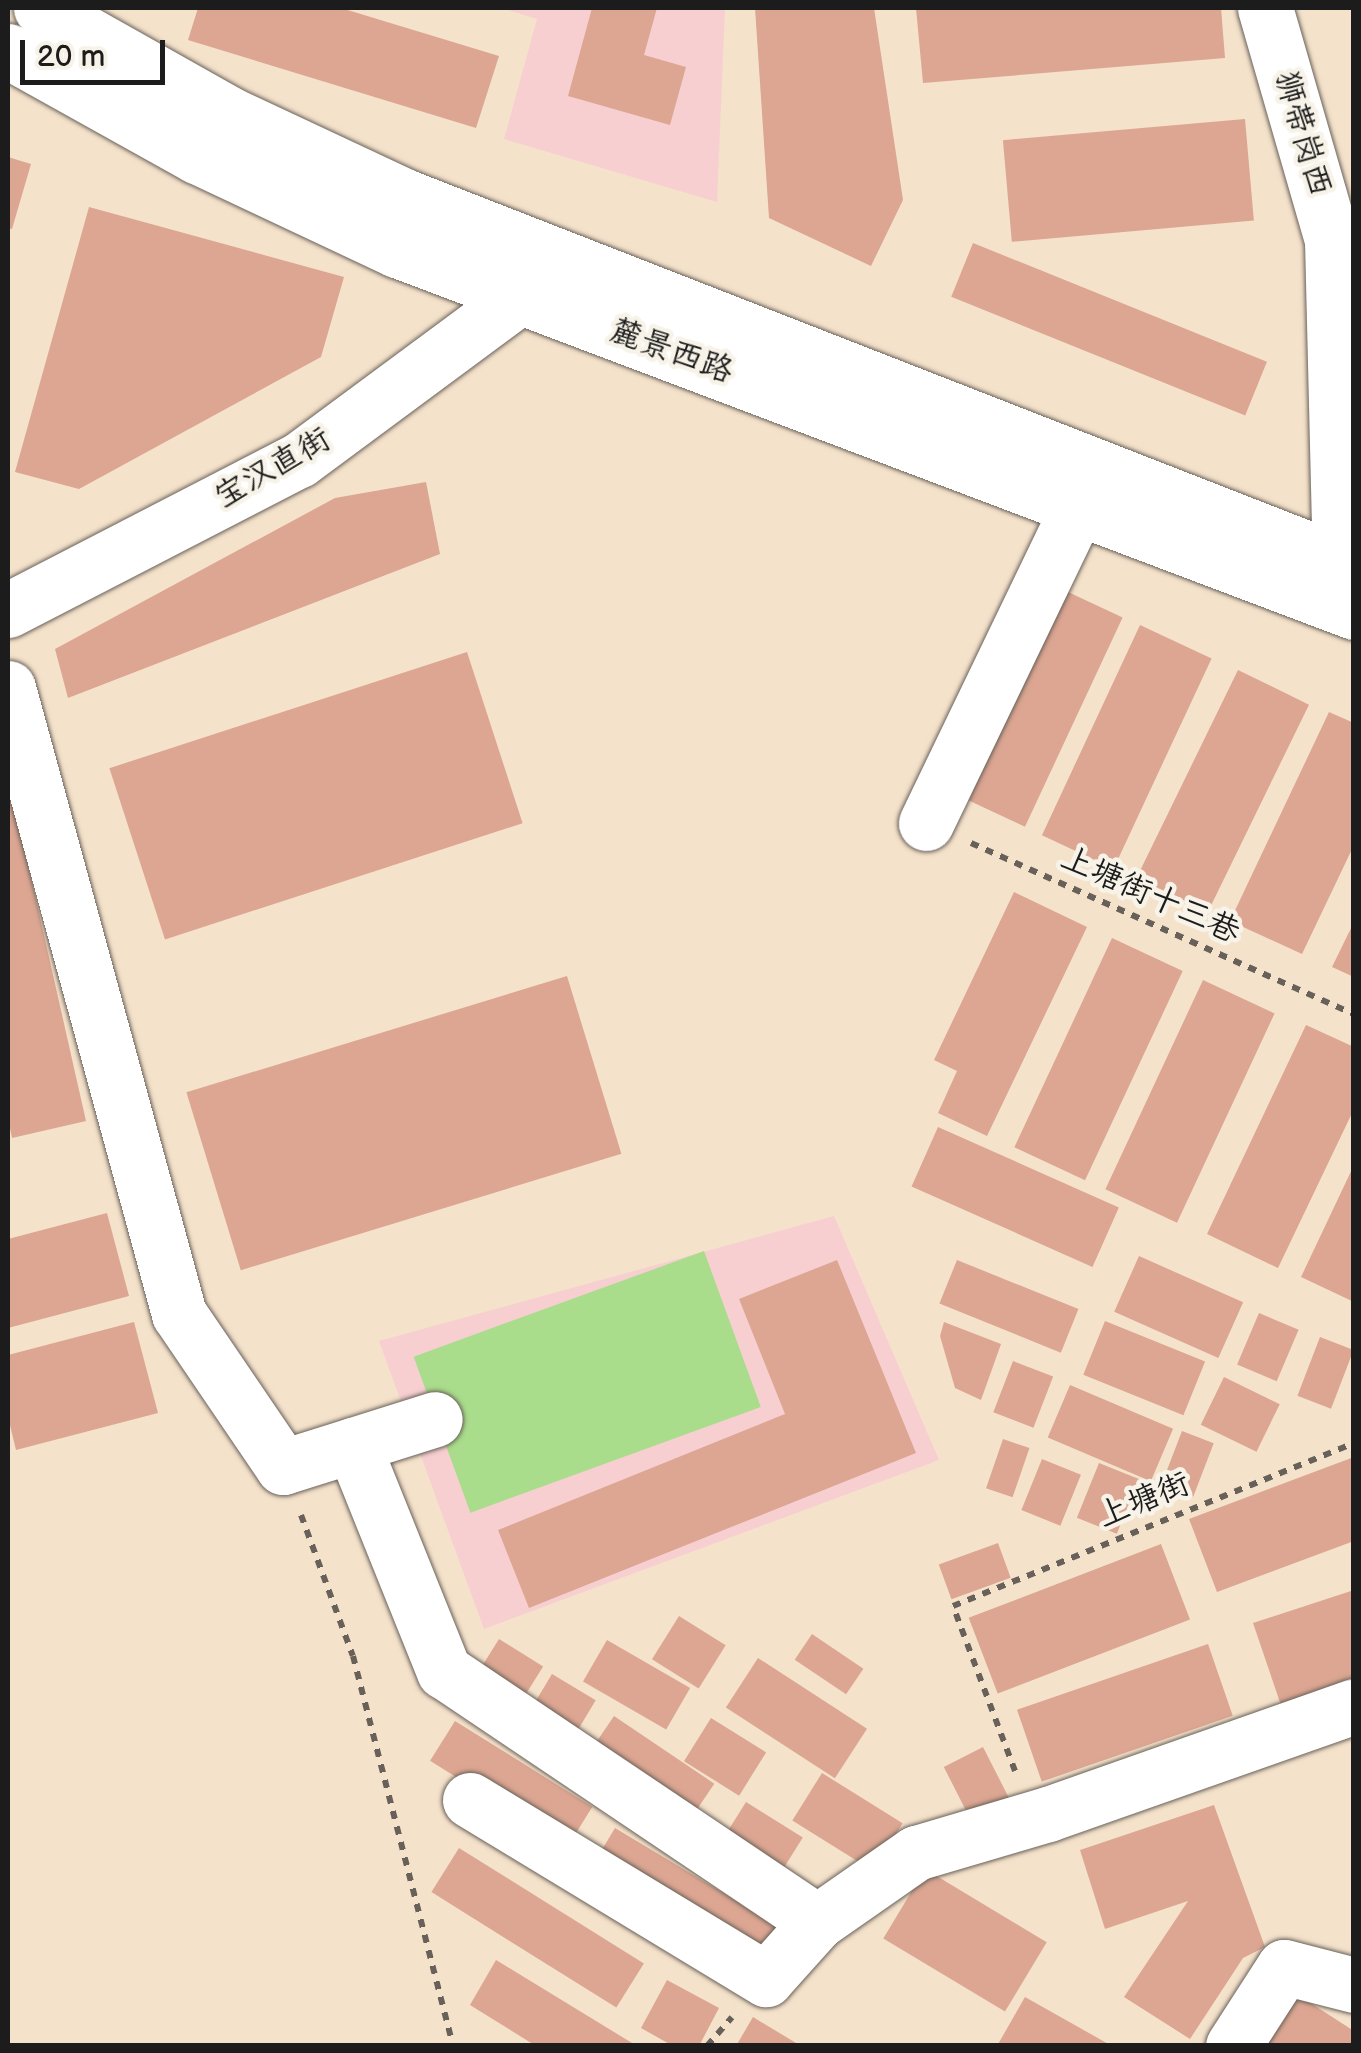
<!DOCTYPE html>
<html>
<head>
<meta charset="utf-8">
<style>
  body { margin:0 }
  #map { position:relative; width:1361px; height:2053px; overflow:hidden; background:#f5e2cb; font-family:"Balsamiq Sans","LXGW WenKai TC",sans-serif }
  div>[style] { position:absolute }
  .built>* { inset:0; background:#f7cfd1 }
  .green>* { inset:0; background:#a9dc8b; transform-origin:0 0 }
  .building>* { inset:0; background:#dca692; transform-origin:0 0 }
  .path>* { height:6px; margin-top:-3px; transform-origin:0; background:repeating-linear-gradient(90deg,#686159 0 8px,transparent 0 16px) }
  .roads { filter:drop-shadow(0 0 2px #686159) drop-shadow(0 0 2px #686159) }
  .minor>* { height:55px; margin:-27.5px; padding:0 27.5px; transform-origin:27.5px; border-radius:27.5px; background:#fff }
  span { translate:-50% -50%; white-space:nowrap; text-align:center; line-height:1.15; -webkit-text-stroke:9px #f7f3e8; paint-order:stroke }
  .street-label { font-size:32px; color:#1c1c1c }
  .frame { position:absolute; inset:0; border:10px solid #1c1c1c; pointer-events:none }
  .scale { position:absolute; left:20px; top:40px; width:145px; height:45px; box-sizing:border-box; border:5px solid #1c1c1c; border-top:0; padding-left:12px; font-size:30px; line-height:35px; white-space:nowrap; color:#1c1c1c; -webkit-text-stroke:8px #f7f3e8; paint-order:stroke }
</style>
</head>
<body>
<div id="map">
  <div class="built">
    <div style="clip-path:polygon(502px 8px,725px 8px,717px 202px,504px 139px,537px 19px)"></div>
    <div style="clip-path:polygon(834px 1216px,939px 1460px,484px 1629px,379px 1341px)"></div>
  </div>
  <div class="green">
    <div style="left:704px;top:1251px;width:166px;height:309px;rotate:70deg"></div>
  </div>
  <div class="building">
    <div style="clip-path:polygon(198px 8px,341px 8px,499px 56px,476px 128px,188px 40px)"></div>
    <div style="clip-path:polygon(592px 8px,657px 8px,644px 55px,686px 67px,670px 125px,568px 96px)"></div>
    <div style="clip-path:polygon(755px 8px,874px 8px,903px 200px,871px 266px,769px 218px)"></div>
    <div style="clip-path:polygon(916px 8px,1221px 8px,1225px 58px,923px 83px)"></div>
    <div style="left:1245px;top:119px;width:102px;height:243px;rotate:85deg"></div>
    <div style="clip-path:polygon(8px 157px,31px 164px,12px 229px,8px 228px)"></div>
    <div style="clip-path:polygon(89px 207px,344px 277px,321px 357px,79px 489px,15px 472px)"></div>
    <div style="left:973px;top:243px;width:317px;height:58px;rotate:22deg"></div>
    <div style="clip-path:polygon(426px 482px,440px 554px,68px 698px,55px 649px,335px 498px)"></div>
    <div style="left:1051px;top:584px;width:79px;height:231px;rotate:25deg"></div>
    <div style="left:1140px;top:625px;width:79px;height:232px;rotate:25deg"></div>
    <div style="left:467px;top:652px;width:180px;height:376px;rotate:72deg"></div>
    <div style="left:1238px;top:670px;width:79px;height:231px;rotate:26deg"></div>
    <div style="clip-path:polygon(1329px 712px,1354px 723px,1354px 845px,1302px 954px,1230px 921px)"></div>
    <div style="clip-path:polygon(9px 780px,86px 1121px,12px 1138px,8px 1118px)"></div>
    <div style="clip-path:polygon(1014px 892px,1087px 927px,987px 1136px,938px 1113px,957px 1071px,934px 1060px)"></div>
    <div style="clip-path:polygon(1354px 922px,1354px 977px,1332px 967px)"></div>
    <div style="left:1112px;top:938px;width:78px;height:231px;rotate:25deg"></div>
    <div style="left:567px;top:976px;width:186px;height:398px;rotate:73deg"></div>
    <div style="left:1203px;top:980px;width:79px;height:231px;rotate:25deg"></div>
    <div style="clip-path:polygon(1306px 1025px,1354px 1047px,1354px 1109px,1278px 1268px,1207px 1234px)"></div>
    <div style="left:938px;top:1127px;width:198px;height:65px;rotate:24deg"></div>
    <div style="clip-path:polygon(1354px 1165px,1354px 1302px,1301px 1277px)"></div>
    <div style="clip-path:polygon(107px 1213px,129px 1296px,8px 1328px,8px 1239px)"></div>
    <div style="left:1139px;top:1256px;width:114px;height:61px;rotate:24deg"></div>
    <div style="clip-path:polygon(837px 1260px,916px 1453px,529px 1608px,498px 1530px,785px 1414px,739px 1299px)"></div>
    <div style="left:957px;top:1260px;width:131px;height:47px;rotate:22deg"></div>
    <div style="left:1259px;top:1313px;width:43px;height:56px;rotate:23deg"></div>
    <div style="left:1105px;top:1321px;width:108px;height:58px;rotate:22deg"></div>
    <div style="clip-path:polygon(134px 1322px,158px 1413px,16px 1450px,8px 1417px,8px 1355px)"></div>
    <div style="clip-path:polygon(944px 1322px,1001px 1344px,981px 1400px,955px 1388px,940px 1336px)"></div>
    <div style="left:1320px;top:1337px;width:36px;height:63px;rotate:21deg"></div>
    <div style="left:1013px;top:1361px;width:43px;height:55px;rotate:21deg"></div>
    <div style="left:1224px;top:1377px;width:62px;height:53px;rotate:26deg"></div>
    <div style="left:1070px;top:1385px;width:112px;height:57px;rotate:23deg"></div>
    <div style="left:1182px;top:1431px;width:34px;height:57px;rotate:21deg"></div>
    <div style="left:1003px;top:1439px;width:28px;height:52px;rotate:19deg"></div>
    <div style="clip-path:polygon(1354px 1457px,1354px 1541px,1217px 1592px,1189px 1519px)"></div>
    <div style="left:1042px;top:1459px;width:42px;height:55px;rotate:22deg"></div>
    <div style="left:1099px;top:1463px;width:43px;height:59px;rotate:22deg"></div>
    <div style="left:998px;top:1543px;width:37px;height:63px;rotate:70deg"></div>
    <div style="left:1161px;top:1544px;width:81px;height:206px;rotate:69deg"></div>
    <div style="clip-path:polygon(1354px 1590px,1354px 1691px,1284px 1714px,1253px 1623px)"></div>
    <div style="left:679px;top:1616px;width:55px;height:51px;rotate:32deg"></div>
    <div style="left:812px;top:1634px;width:62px;height:31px;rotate:34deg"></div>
    <div style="left:499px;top:1639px;width:52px;height:53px;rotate:32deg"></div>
    <div style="left:607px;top:1640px;width:96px;height:48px;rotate:30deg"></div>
    <div style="left:1208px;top:1644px;width:76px;height:202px;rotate:71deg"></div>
    <div style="left:758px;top:1658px;width:130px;height:59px;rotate:33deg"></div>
    <div style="left:552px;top:1674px;width:51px;height:56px;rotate:31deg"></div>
    <div style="left:614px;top:1716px;width:121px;height:58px;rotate:34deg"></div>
    <div style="left:711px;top:1718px;width:65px;height:51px;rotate:32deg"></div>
    <div style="left:455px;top:1721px;width:162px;height:47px;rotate:32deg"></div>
    <div style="left:983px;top:1747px;width:65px;height:44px;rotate:63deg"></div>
    <div style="left:822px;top:1773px;width:95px;height:56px;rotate:32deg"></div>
    <div style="left:746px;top:1802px;width:67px;height:53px;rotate:32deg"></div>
    <div style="clip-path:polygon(1214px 1805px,1265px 1947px,1243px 1958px,1190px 2039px,1124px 1997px,1188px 1901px,1105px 1929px,1080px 1850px)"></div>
    <div style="left:615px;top:1828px;width:196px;height:44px;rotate:31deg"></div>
    <div style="left:459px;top:1848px;width:218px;height:52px;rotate:32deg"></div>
    <div style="left:925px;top:1869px;width:142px;height:81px;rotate:31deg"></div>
    <div style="clip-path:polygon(496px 1960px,637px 2046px,536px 2046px,470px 2005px)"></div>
    <div style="clip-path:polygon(667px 1980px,719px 2008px,699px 2046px,673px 2046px,641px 2028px)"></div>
    <div style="clip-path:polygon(1295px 1993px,1354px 2031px,1354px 2046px,1261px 2046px)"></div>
    <div style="clip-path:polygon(1025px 1997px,1112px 2046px,997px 2046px)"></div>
    <div style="clip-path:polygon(753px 2017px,801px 2046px,736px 2046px)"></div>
  </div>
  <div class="path">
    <div style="left:971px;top:843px;width:419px;rotate:24.1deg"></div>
    <div style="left:301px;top:1515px;width:150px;rotate:69.8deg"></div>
    <div style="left:353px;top:1656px;width:403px;rotate:75.6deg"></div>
    <div style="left:1015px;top:1771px;width:176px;rotate:-110.6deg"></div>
    <div style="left:953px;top:1606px;width:433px;rotate:-22.1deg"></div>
    <div style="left:707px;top:2046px;width:38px;rotate:-49deg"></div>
  </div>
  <div class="roads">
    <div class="minor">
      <div style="left:41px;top:8px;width:214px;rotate:29.4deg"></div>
      <div style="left:227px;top:113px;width:195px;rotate:25.1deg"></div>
      <div style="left:404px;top:196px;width:1020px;rotate:21.33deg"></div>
      <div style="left:1265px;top:8px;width:241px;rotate:73.9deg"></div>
      <div style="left:1332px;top:240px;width:321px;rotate:88.6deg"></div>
      <div style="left:8px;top:51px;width:216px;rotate:29.1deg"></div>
      <div style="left:197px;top:156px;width:221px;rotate:25.2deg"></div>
      <div style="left:397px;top:250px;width:1023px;rotate:20.72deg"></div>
      <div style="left:8px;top:610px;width:327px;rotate:-27.3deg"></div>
      <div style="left:299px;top:460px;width:274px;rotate:-36.5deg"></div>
      <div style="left:8px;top:688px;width:649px;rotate:74.72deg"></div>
      <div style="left:179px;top:1314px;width:185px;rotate:55.8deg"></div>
      <div style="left:283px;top:1467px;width:159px;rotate:-17.5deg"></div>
      <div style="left:926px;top:823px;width:353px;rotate:-64.3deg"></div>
      <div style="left:353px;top:1445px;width:244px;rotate:68.1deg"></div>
      <div style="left:444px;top:1671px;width:450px;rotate:33.9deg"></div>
      <div style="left:470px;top:1800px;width:346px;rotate:31.2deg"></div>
      <div style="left:766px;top:1979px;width:76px;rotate:-48.2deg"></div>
      <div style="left:817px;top:1922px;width:121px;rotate:-34.9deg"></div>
      <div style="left:916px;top:1853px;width:138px;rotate:-16.5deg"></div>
      <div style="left:1048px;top:1814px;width:324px;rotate:-19.4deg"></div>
      <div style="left:1233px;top:2046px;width:94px;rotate:-57.2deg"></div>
      <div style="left:1284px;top:1967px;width:72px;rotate:14.4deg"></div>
    </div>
  </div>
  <div class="street-label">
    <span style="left:1302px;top:134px;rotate:74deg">狮带岗西</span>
    <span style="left:671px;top:352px;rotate:20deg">麓景西路</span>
    <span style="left:273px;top:469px;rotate:-30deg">宝汉直街</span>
    <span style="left:1150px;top:896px;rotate:24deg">上塘街十三巷</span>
    <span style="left:1144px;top:1501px;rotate:-22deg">上塘街</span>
  </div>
  <div class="frame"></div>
  <div class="scale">20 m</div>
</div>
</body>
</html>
